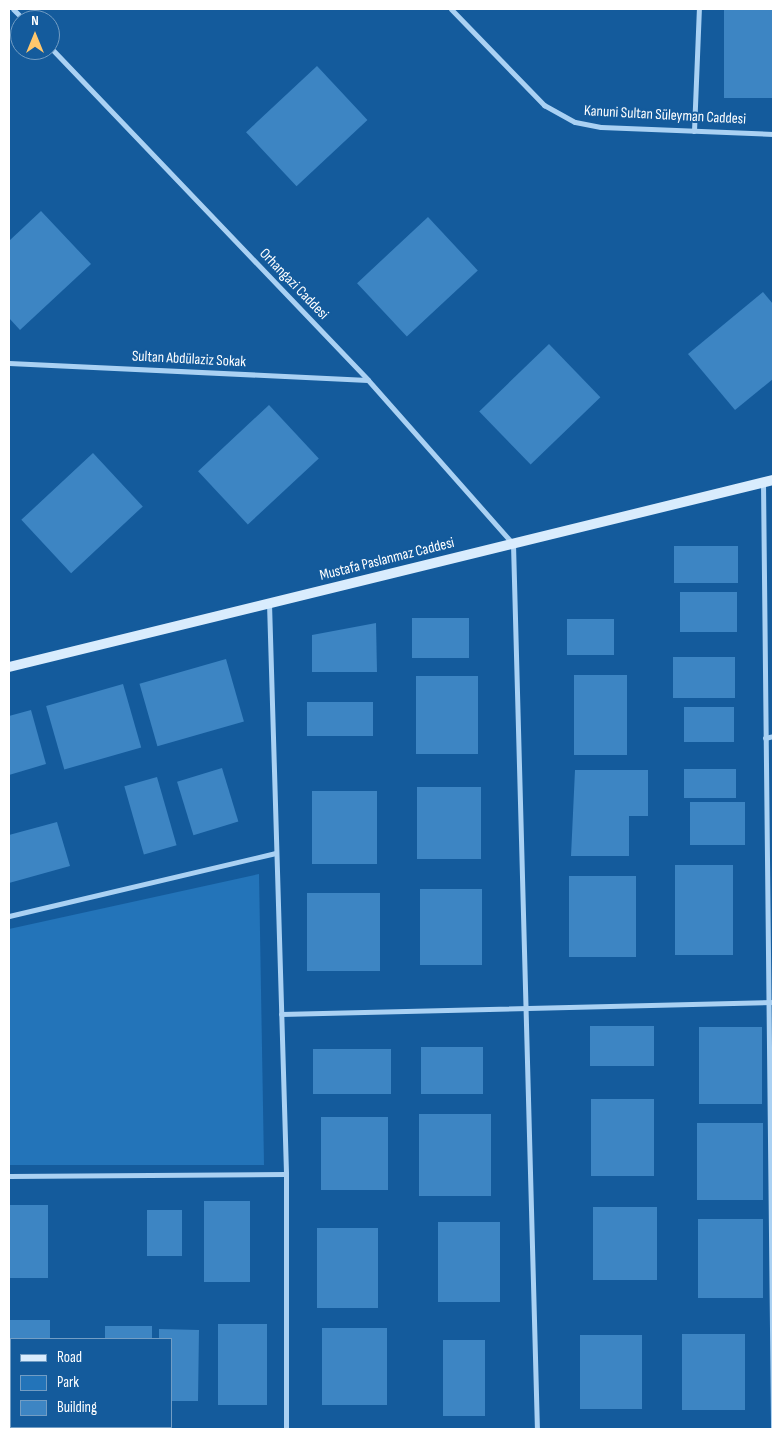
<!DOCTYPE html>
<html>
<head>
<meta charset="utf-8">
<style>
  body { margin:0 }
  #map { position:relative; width:782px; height:1438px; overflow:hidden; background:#145b9c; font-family:"Sofia Sans Condensed",sans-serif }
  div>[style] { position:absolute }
  .green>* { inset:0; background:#2374b9 }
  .building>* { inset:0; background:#3d85c3; transform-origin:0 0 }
  .street>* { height:5px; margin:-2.5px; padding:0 2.5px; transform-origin:2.5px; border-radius:2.5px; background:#aad1f3 }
  .secondary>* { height:10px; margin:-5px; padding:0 5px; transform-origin:5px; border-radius:5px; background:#d9ecfd }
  span { translate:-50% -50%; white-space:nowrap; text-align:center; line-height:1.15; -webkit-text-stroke:4px #145b9c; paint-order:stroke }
  .street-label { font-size:15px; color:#fff }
  .frame { position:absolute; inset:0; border:10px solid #fff; pointer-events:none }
  .legend { position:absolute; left:10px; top:1338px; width:162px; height:90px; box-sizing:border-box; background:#145b9c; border:1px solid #729dc4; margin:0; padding:6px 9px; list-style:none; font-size:15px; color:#fff }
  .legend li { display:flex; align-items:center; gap:10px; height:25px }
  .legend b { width:25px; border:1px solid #729dc4 }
  .north { position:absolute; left:10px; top:10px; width:50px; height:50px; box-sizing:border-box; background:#145b9c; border:1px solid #729dc4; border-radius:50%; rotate:0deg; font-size:14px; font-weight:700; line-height:20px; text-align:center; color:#fff }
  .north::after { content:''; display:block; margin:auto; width:18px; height:22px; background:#ffc76c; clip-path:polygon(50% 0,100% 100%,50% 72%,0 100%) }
</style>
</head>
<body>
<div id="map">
  <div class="green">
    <div style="clip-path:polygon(259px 874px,264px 1165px,9px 1165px,9px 929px)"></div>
  </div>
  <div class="building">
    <div style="left:724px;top:9px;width:49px;height:89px"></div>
    <div style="left:317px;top:66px;width:74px;height:97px;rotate:47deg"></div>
    <div style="clip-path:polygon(41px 211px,91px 264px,20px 330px,9px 318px,9px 241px)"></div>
    <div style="left:428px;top:217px;width:73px;height:97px;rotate:47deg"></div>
    <div style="clip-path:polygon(763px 292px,773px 304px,773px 379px,735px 410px,688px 354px)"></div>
    <div style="left:549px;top:344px;width:74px;height:97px;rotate:46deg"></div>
    <div style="left:269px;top:405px;width:73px;height:97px;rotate:47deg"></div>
    <div style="left:93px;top:453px;width:73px;height:98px;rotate:47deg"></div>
    <div style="left:674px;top:546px;width:64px;height:37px"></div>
    <div style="left:680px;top:592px;width:57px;height:40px"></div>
    <div style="left:412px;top:618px;width:57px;height:40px"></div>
    <div style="left:567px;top:619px;width:47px;height:36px"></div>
    <div style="clip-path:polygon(376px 623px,377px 672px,312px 672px,312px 635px)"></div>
    <div style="left:673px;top:657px;width:62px;height:41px"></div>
    <div style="left:226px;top:659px;width:65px;height:90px;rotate:74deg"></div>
    <div style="left:574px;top:675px;width:53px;height:80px"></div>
    <div style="left:478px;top:676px;width:78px;height:62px;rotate:90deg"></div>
    <div style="left:123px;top:684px;width:66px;height:80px;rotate:74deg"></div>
    <div style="left:307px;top:702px;width:66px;height:34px"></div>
    <div style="left:684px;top:707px;width:50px;height:35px"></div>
    <div style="clip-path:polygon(31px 710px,46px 764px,9px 775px,9px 716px)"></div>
    <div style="left:222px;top:768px;width:56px;height:47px;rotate:73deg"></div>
    <div style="left:684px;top:769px;width:52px;height:29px"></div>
    <div style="clip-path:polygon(575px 770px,648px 770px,648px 816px,629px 816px,629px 856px,571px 856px)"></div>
    <div style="left:157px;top:777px;width:71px;height:34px;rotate:74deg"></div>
    <div style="left:417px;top:787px;width:64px;height:72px"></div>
    <div style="left:312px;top:791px;width:65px;height:73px"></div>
    <div style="left:690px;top:802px;width:55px;height:43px"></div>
    <div style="clip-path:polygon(57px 822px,70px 866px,9px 883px,9px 835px)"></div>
    <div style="left:675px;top:865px;width:58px;height:90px"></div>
    <div style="left:569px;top:876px;width:67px;height:81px"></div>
    <div style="left:420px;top:889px;width:62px;height:76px"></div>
    <div style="left:307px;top:893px;width:73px;height:78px"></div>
    <div style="left:590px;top:1026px;width:64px;height:40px"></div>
    <div style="left:699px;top:1027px;width:63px;height:77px"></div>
    <div style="left:421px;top:1047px;width:62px;height:47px"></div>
    <div style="left:313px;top:1049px;width:78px;height:45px"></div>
    <div style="left:591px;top:1099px;width:63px;height:77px"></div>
    <div style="left:419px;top:1114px;width:72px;height:82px"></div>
    <div style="left:321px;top:1117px;width:67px;height:73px"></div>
    <div style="left:697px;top:1123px;width:66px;height:77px"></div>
    <div style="left:204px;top:1201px;width:46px;height:81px"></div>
    <div style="left:9px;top:1205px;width:39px;height:73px"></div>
    <div style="left:593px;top:1207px;width:64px;height:73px"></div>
    <div style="left:147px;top:1210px;width:35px;height:46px"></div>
    <div style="left:698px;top:1219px;width:65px;height:79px"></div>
    <div style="left:438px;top:1222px;width:62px;height:80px"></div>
    <div style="left:317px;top:1228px;width:61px;height:80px"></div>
    <div style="left:10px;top:1320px;width:40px;height:19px"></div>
    <div style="left:218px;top:1324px;width:49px;height:81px"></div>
    <div style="left:105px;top:1326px;width:47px;height:13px"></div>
    <div style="left:322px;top:1328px;width:65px;height:77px"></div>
    <div style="clip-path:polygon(159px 1329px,199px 1330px,198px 1401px,171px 1401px,171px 1339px,159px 1339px)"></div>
    <div style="left:682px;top:1334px;width:63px;height:76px"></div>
    <div style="left:580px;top:1335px;width:62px;height:74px"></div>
    <div style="left:443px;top:1340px;width:42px;height:76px"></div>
    <div style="clip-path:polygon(10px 1351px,11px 1351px,11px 1394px,9px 1394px)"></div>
  </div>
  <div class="street">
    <div style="left:13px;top:9px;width:16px;rotate:45deg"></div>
    <div style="left:451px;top:9px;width:134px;rotate:45.9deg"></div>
    <div style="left:544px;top:105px;width:35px;rotate:29deg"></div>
    <div style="left:575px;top:122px;width:26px;rotate:11deg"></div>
    <div style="left:601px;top:127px;width:172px;rotate:2.3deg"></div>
    <div style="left:50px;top:47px;width:460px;rotate:46.3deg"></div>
    <div style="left:368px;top:380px;width:219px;rotate:48.5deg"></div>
    <div style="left:513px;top:544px;width:885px;rotate:88.45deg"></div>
    <div style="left:694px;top:131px;width:122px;rotate:-87.7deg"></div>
    <div style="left:9px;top:363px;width:359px;rotate:2.7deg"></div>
    <div style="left:763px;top:483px;width:946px;rotate:89.39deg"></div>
    <div style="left:269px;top:603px;width:571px;rotate:88.29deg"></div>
    <div style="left:286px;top:1174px;width:255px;rotate:90deg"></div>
    <div style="left:765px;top:738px;width:8px;rotate:-14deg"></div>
    <div style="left:9px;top:916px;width:274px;rotate:-13.3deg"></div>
    <div style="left:281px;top:1014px;width:492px;rotate:-1.4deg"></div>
    <div style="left:9px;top:1176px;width:277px;rotate:-0.4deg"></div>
  </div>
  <div class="secondary">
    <div style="left:9px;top:667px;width:787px;rotate:-13.75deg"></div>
  </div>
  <div class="street-label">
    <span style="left:665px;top:115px;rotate:3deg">Kanuni Sultan Süleyman Caddesi</span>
    <span style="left:294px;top:284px;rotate:46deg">Orhangazi Caddesi</span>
    <span style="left:189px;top:359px;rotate:3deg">Sultan Abdülaziz Sokak</span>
    <span style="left:387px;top:559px;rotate:-14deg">Mustafa Paslanmaz Caddesi</span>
  </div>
  <div class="frame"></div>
  <ul class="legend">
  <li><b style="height:6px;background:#d9ecfd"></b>Road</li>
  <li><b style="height:14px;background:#2374b9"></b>Park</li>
  <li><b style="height:14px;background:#3d85c3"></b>Building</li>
  </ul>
  <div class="north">N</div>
</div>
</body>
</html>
